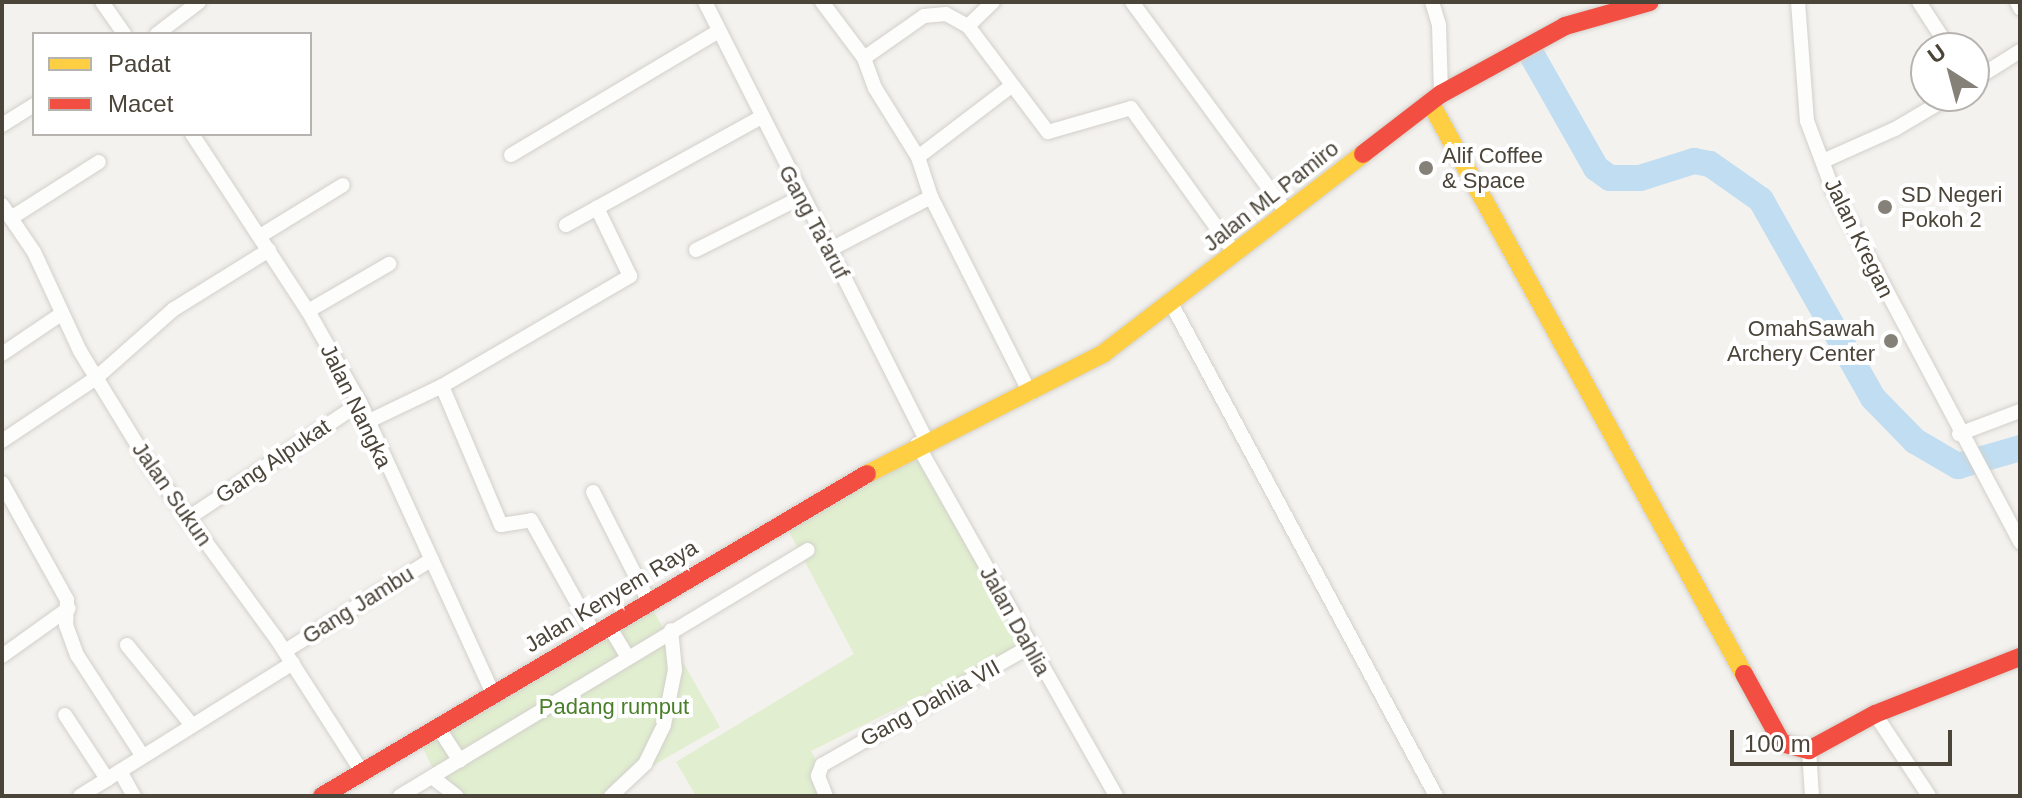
<!DOCTYPE html>
<html>
<head>
<meta charset="utf-8">
<style>
  body { margin:0 }
  #map { position:relative; width:2022px; height:798px; overflow:hidden; background:#f4f2ee; font-family:Arial,sans-serif }
  div>[style] { position:absolute }
  .green>* { inset:0; background:#e1eecf }
  .river>* { height:26px; margin:-13px; padding:0 13px; transform-origin:13px; border-radius:13px; background:#c0ddf1 }
  .roads { filter:drop-shadow(0 0 2px #d2d0cb) drop-shadow(0 0 2px #d2d0cb) }
  .street>* { height:14px; margin:-7px; padding:0 7px; transform-origin:7px; border-radius:7px; background:#fdfdfc }
  .slow>* { height:18px; margin:-9px; padding:0 9px; transform-origin:9px; border-radius:9px; background:#ffcf43 }
  .jam>* { height:18px; margin:-9px; padding:0 9px; transform-origin:9px; border-radius:9px; background:#f24e42 }
  .dots>* { width:22px; height:22px; translate:-50% -50%; box-sizing:border-box; border:4px solid #fff; border-radius:50% }
  span { translate:-50% -50%; white-space:nowrap; text-align:center; line-height:1.15; -webkit-text-stroke:8px #fff; paint-order:stroke }
  .poi-label { font-size:22px; color:#4b4439 }
  .left { translate:0 -50%; text-align:left }
  .right { translate:-100% -50%; text-align:right }
  .street-label { font-size:22px; color:#4b4439 }
  .park-label { font-size:22px; color:#4a7f2a }
  .frame { position:absolute; inset:0; border:4px solid #4b4439; pointer-events:none }
  .legend { position:absolute; left:32px; top:32px; width:280px; height:104px; box-sizing:border-box; background:#fff; border:2px solid #b7b4b0; margin:0; padding:10px 14px; list-style:none; font-size:24px; color:#4b4439 }
  .legend li { display:flex; align-items:center; gap:16px; height:40px }
  .legend b { width:40px; border:2px solid #b7b4b0 }
  .north { position:absolute; left:1910px; top:32px; width:80px; height:80px; box-sizing:border-box; background:#fff; border:2px solid #b7b4b0; border-radius:50%; rotate:324deg; font-size:22px; font-weight:700; line-height:32px; text-align:center; color:#4b4439 }
  .north::after { content:''; display:block; margin:auto; width:28px; height:36px; background:#868178; clip-path:polygon(50% 0,100% 100%,50% 72%,0 100%) }
  .scale { position:absolute; left:1730px; top:730px; width:222px; height:36px; box-sizing:border-box; border:4px solid #4b4439; border-top:0; padding-left:10px; font-size:24px; line-height:28px; white-space:nowrap; color:#4b4439; -webkit-text-stroke:6px #fff; paint-order:stroke }
</style>
</head>
<body>
<div id="map">
  <div class="green">
    <div style="clip-path:polygon(921px 443px,1021px 647px,811px 751px,835px 796px,696px 796px,676px 762px,854px 654px,786px 526px)"></div>
    <div style="clip-path:polygon(650px 605px,720px 727px,600px 796px,446px 796px,420px 742px)"></div>
  </div>
  <div class="river">
    <div style="left:1533px;top:57px;width:128px;rotate:60.4deg"></div>
    <div style="left:1596px;top:168px;width:17px;rotate:36deg"></div>
    <div style="left:1610px;top:178px;width:30px"></div>
    <div style="left:1640px;top:178px;width:57px;rotate:-17.5deg"></div>
    <div style="left:1694px;top:161px;width:16px;rotate:11deg"></div>
    <div style="left:1710px;top:164px;width:62px;rotate:35.2deg"></div>
    <div style="left:1761px;top:200px;width:227px;rotate:60.5deg"></div>
    <div style="left:1873px;top:398px;width:60px;rotate:45.7deg"></div>
    <div style="left:1915px;top:441px;width:50px;rotate:30.2deg"></div>
    <div style="left:1958px;top:466px;width:65px;rotate:-16.2deg"></div>
  </div>
  <div class="roads">
    <div class="street">
      <div style="left:102px;top:2px;width:39px;rotate:55deg"></div>
      <div style="left:705px;top:2px;width:491px;rotate:63.2deg"></div>
      <div style="left:822px;top:2px;width:70px;rotate:53.1deg"></div>
      <div style="left:864px;top:58px;width:32px;rotate:70deg"></div>
      <div style="left:875px;top:88px;width:81px;rotate:58.1deg"></div>
      <div style="left:918px;top:157px;width:42px;rotate:72deg"></div>
      <div style="left:931px;top:197px;width:220px;rotate:63.2deg"></div>
      <div style="left:1132px;top:2px;width:262px;rotate:53.7deg"></div>
      <div style="left:1432px;top:2px;width:24px;rotate:73deg"></div>
      <div style="left:1439px;top:25px;width:69px;rotate:88.3deg"></div>
      <div style="left:1798px;top:2px;width:119px;rotate:85.7deg"></div>
      <div style="left:1807px;top:121px;width:74px;rotate:69.4deg"></div>
      <div style="left:1833px;top:190px;width:399px;rotate:62deg"></div>
      <div style="left:1919px;top:2px;width:55px;rotate:56.9deg"></div>
      <div style="left:2017px;top:2px;width:7px;rotate:63deg"></div>
      <div style="left:968px;top:26px;width:35px;rotate:-44deg"></div>
      <div style="left:157px;top:34px;width:53px;rotate:-37.3deg"></div>
      <div style="left:864px;top:58px;width:73px;rotate:-35deg"></div>
      <div style="left:924px;top:16px;width:22px;rotate:-5deg"></div>
      <div style="left:946px;top:14px;width:25px;rotate:29deg"></div>
      <div style="left:968px;top:26px;width:133px;rotate:53deg"></div>
      <div style="left:1048px;top:132px;width:86px;rotate:-16.1deg"></div>
      <div style="left:1131px;top:108px;width:178px;rotate:54.4deg"></div>
      <div style="left:1974px;top:80px;width:54px;rotate:-32.2deg"></div>
      <div style="left:2px;top:125px;width:38px;rotate:-32deg"></div>
      <div style="left:192px;top:134px;width:212px;rotate:56.8deg"></div>
      <div style="left:308px;top:311px;width:106px;rotate:60.5deg"></div>
      <div style="left:360px;top:403px;width:319px;rotate:65.4deg"></div>
      <div style="left:511px;top:155px;width:242px;rotate:-30.8deg"></div>
      <div style="left:918px;top:157px;width:116px;rotate:-37.3deg"></div>
      <div style="left:1823px;top:161px;width:79px;rotate:-24deg"></div>
      <div style="left:1895px;top:129px;width:65px;rotate:-30.5deg"></div>
      <div style="left:2px;top:205px;width:57px;rotate:55.8deg"></div>
      <div style="left:34px;top:252px;width:109px;rotate:65.1deg"></div>
      <div style="left:80px;top:351px;width:132px;rotate:58.6deg"></div>
      <div style="left:149px;top:464px;width:215px;rotate:53.9deg"></div>
      <div style="left:276px;top:638px;width:159px;rotate:57.3deg"></div>
      <div style="left:11px;top:218px;width:104px;rotate:-32.5deg"></div>
      <div style="left:566px;top:225px;width:222px;rotate:-28.9deg"></div>
      <div style="left:260px;top:236px;width:97px;rotate:-31.6deg"></div>
      <div style="left:696px;top:250px;width:116px;rotate:-26.6deg"></div>
      <div style="left:829px;top:250px;width:115px;rotate:-27.5deg"></div>
      <div style="left:1172px;top:305px;width:557px;rotate:61.73deg"></div>
      <div style="left:308px;top:311px;width:94px;rotate:-30.1deg"></div>
      <div style="left:2px;top:354px;width:71px;rotate:-34.1deg"></div>
      <div style="left:442px;top:386px;width:151px;rotate:67deg"></div>
      <div style="left:501px;top:525px;width:30px;rotate:-9deg"></div>
      <div style="left:531px;top:520px;width:132px;rotate:60.9deg"></div>
      <div style="left:367px;top:422px;width:83px;rotate:-25.6deg"></div>
      <div style="left:442px;top:386px;width:218px;rotate:-30.3deg"></div>
      <div style="left:630px;top:276px;width:76px;rotate:-115.9deg"></div>
      <div style="left:1959px;top:434px;width:65px;rotate:-20.7deg"></div>
      <div style="left:2px;top:441px;width:113px;rotate:-33.8deg"></div>
      <div style="left:96px;top:378px;width:104px;rotate:-41.5deg"></div>
      <div style="left:174px;top:309px;width:112px;rotate:-31.8deg"></div>
      <div style="left:917px;top:444px;width:404px;rotate:60.5deg"></div>
      <div style="left:2px;top:483px;width:134px;rotate:60.9deg"></div>
      <div style="left:67px;top:600px;width:25px;rotate:92deg"></div>
      <div style="left:66px;top:625px;width:32px;rotate:70deg"></div>
      <div style="left:77px;top:655px;width:119px;rotate:57deg"></div>
      <div style="left:593px;top:492px;width:123px;rotate:63deg"></div>
      <div style="left:187px;top:519px;width:208px;rotate:-33.8deg"></div>
      <div style="left:609px;top:626px;width:35px;rotate:59deg"></div>
      <div style="left:127px;top:645px;width:102px;rotate:51deg"></div>
      <div style="left:285px;top:651px;width:173px;rotate:-32deg"></div>
      <div style="left:2px;top:656px;width:82px;rotate:-35.6deg"></div>
      <div style="left:1875px;top:714px;width:98px;rotate:56.6deg"></div>
      <div style="left:65px;top:715px;width:77px;rotate:56.7deg"></div>
      <div style="left:438px;top:727px;width:40px;rotate:57.1deg"></div>
      <div style="left:1809px;top:750px;width:46px;rotate:86.3deg"></div>
      <div style="left:120px;top:771px;width:29px;rotate:61deg"></div>
      <div style="left:432px;top:777px;width:31px;rotate:38deg"></div>
      <div style="left:80px;top:796px;width:251px;rotate:-32deg"></div>
      <div style="left:400px;top:796px;width:476px;rotate:-31.1deg"></div>
      <div style="left:611px;top:796px;width:47px;rotate:-43.3deg"></div>
      <div style="left:645px;top:764px;width:43px;rotate:-64deg"></div>
      <div style="left:664px;top:725px;width:56px;rotate:-78.7deg"></div>
      <div style="left:675px;top:670px;width:40px;rotate:-95.7deg"></div>
      <div style="left:826px;top:796px;width:22px;rotate:-112deg"></div>
      <div style="left:818px;top:776px;width:12px;rotate:-70deg"></div>
      <div style="left:822px;top:765px;width:238px;rotate:-29.7deg"></div>
    </div>
    <div class="slow">
      <div style="left:1430px;top:102px;width:653px;rotate:61.24deg"></div>
      <div style="left:867px;top:474px;width:266px;rotate:-27deg"></div>
      <div style="left:1104px;top:353px;width:327px;rotate:-37.5deg"></div>
    </div>
    <div class="jam">
      <div style="left:1363px;top:154px;width:98px;rotate:-37.6deg"></div>
      <div style="left:1441px;top:94px;width:141px;rotate:-28.7deg"></div>
      <div style="left:1565px;top:26px;width:88px;rotate:-15.8deg"></div>
      <div style="left:1744px;top:674px;width:79px;rotate:61.2deg"></div>
      <div style="left:1782px;top:743px;width:28px;rotate:15deg"></div>
      <div style="left:1809px;top:750px;width:75px;rotate:-28.6deg"></div>
      <div style="left:1875px;top:714px;width:156px;rotate:-21.5deg"></div>
      <div style="left:322px;top:796px;width:633px;rotate:-30.58deg"></div>
    </div>
  </div>
  <div class="dots">
    <div style="left:1426px;top:168px;background:#868178"></div>
    <div style="left:1885px;top:207px;background:#868178"></div>
    <div style="left:1891px;top:341px;background:#868178"></div>
  </div>
  <div class="poi-label">
    <span class="left" style="left:1442px;top:168px">Alif Coffee<br>&amp; Space</span>
    <span class="left" style="left:1901px;top:207px">SD Negeri<br>Pokoh 2</span>
    <span class="right" style="left:1875px;top:341px">OmahSawah<br>Archery Center</span>
  </div>
  <div class="street-label">
    <span style="left:1271px;top:196px;rotate:-38deg">Jalan ML Pamiro</span>
    <span style="left:814px;top:222px;rotate:62deg">Gang Ta'aruf</span>
    <span style="left:1859px;top:238px;rotate:64deg">Jalan Kregan</span>
    <span style="left:356px;top:406px;rotate:64deg">Jalan Nangka</span>
    <span style="left:273px;top:461px;rotate:-34deg">Gang Alpukat</span>
    <span style="left:172px;top:494px;rotate:55deg">Jalan Sukun</span>
    <span style="left:611px;top:596px;rotate:-31deg">Jalan Kenyem Raya</span>
    <span style="left:358px;top:605px;rotate:-32deg">Gang Jambu</span>
    <span style="left:1015px;top:621px;rotate:61deg">Jalan Dahlia</span>
    <span style="left:930px;top:703px;rotate:-29deg">Gang Dahlia VII</span>
  </div>
  <div class="park-label">
    <span style="left:614px;top:707px">Padang rumput</span>
  </div>
  <div class="frame"></div>
  <ul class="legend">
  <li><b style="height:10px;background:#ffcf43"></b>Padat</li>
  <li><b style="height:10px;background:#f24e42"></b>Macet</li>
  </ul>
  <div class="north">U</div>
  <div class="scale">100 m</div>
</div>
</body>
</html>
